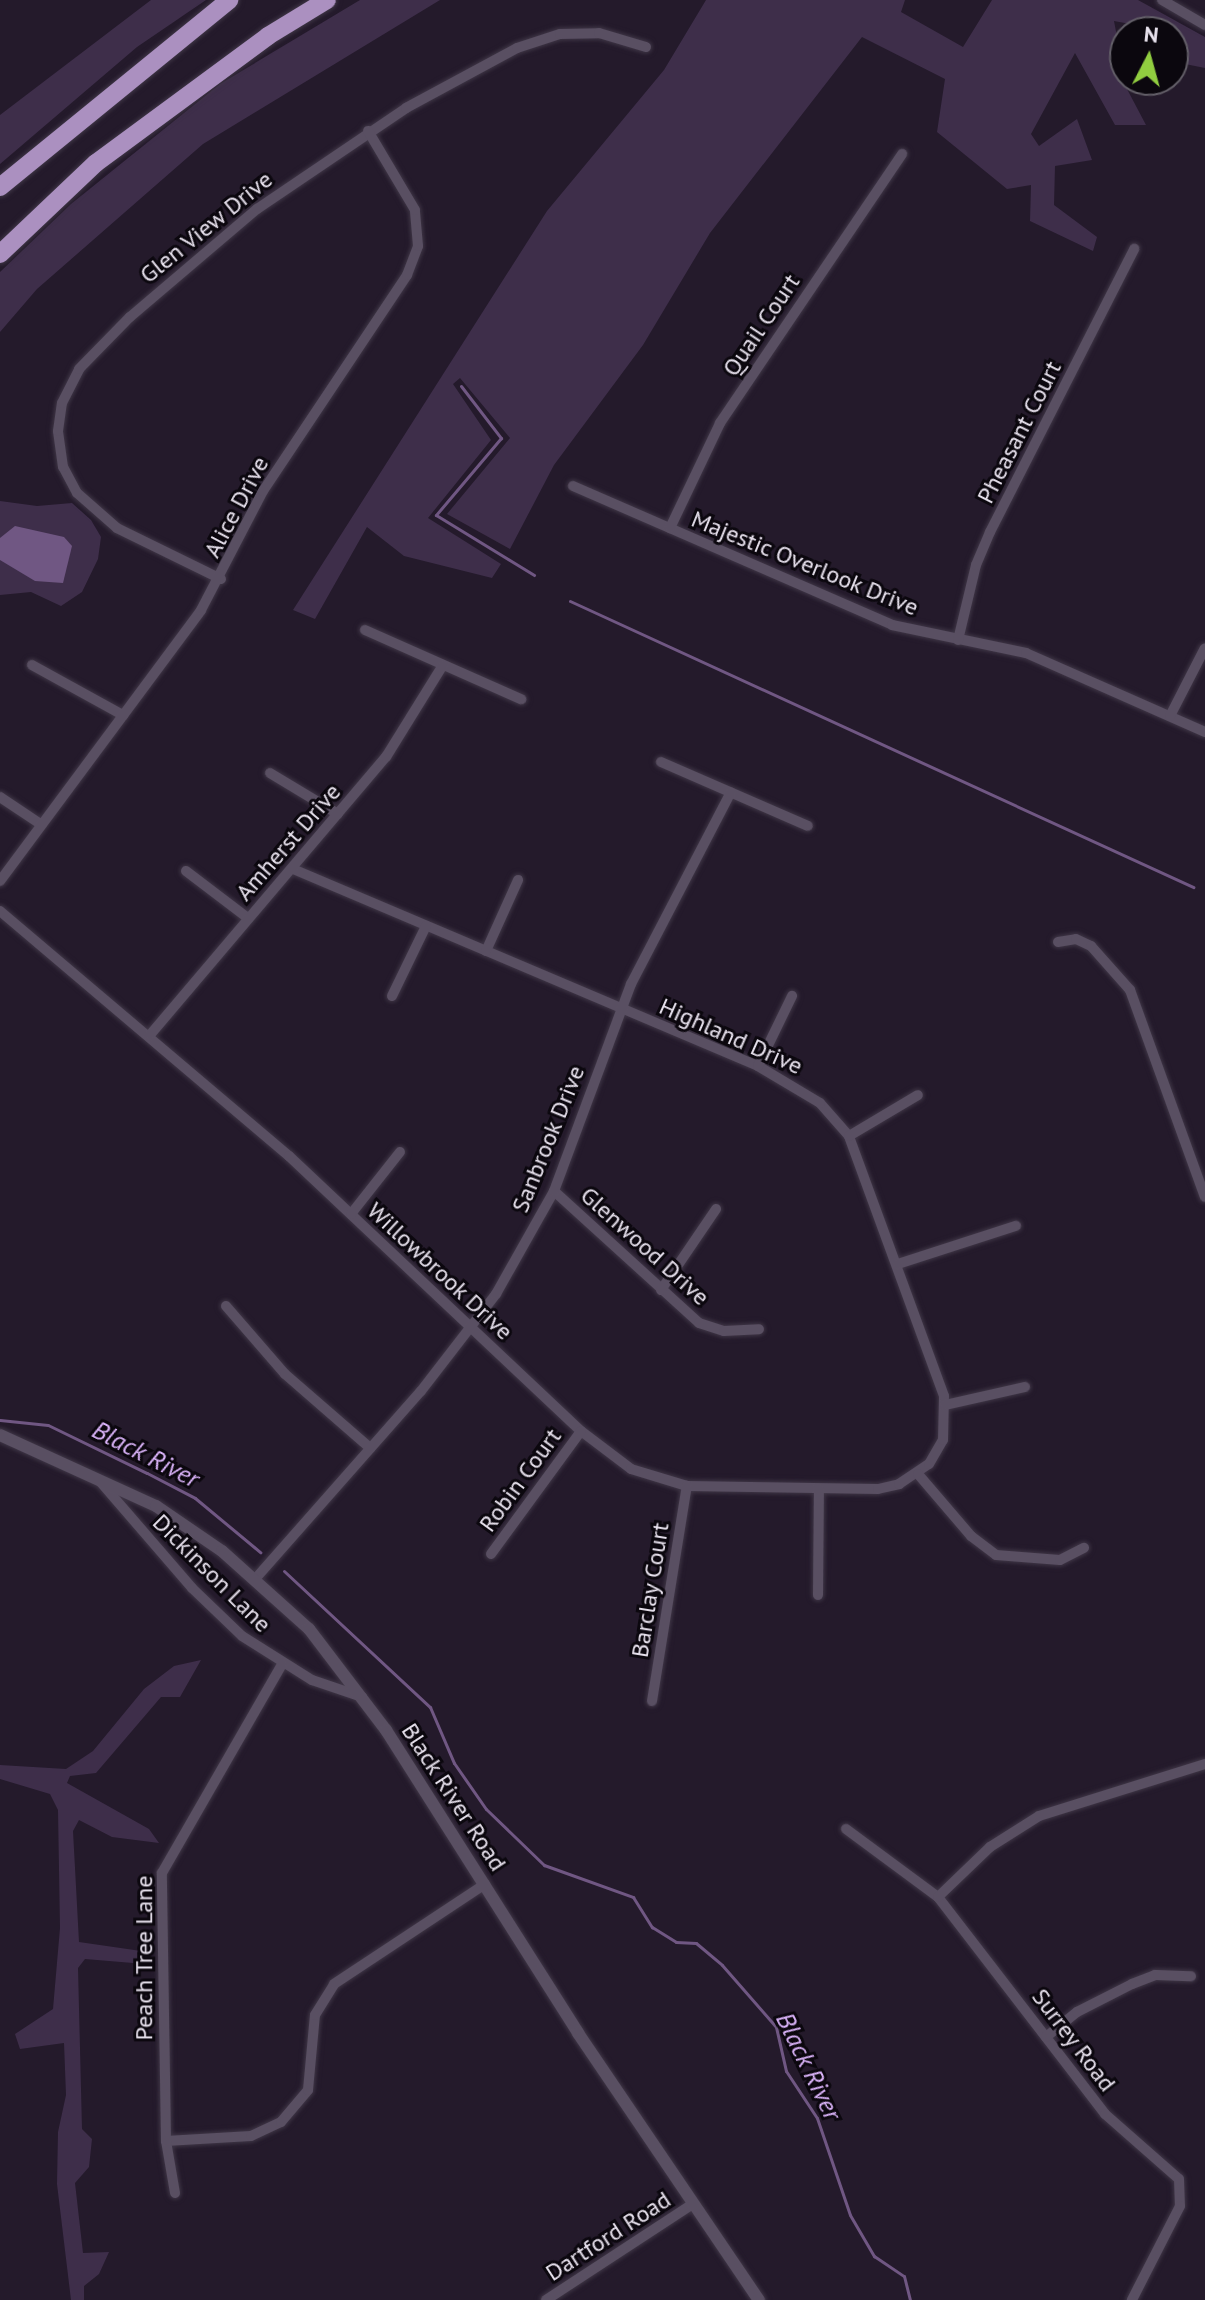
<!DOCTYPE html>
<html>
<head>
<meta charset="utf-8">
<style>
  body { margin:0 }
  #map { position:relative; width:1205px; height:2300px; overflow:hidden; background:#241a2b; font-family:"PT Sans",sans-serif }
  div>[style] { position:absolute }
  .green>* { inset:0; background:#3e2e4a }
  .water>* { inset:0; background:#705783 }
  .stream>* { height:3px; margin:-1.5px; padding:0 1.5px; transform-origin:1.5px; border-radius:1.5px; background:#705783 }
  .roads { filter:drop-shadow(0 0 2px #3f3646) drop-shadow(0 0 2px #3f3646) }
  .minor>* { height:10px; margin:-5px; padding:0 5px; transform-origin:5px; border-radius:5px; background:#594f62 }
  .tertiary>* { height:12px; margin:-6px; padding:0 6px; transform-origin:6px; border-radius:6px; background:#594f62 }
  .motorway>* { height:18px; margin:-9px; padding:0 9px; transform-origin:9px; border-radius:9px; background:#ab90c0 }
  span { translate:-50% -50%; white-space:nowrap; text-align:center; line-height:1.15; -webkit-text-stroke:6px #0b070e; paint-order:stroke }
  .street-label { font-size:24px; color:#e8e2ee }
  .water-label { font-size:26px; color:#d9b2f8; font-style:italic }
  .north { position:absolute; left:1109px; top:16px; width:80px; height:80px; box-sizing:border-box; background:#0b070e; border:2px solid #635f68; border-radius:50%; rotate:6deg; font-size:22px; font-weight:700; line-height:32px; text-align:center; color:#e8e2ee }
  .north::after { content:''; display:block; margin:auto; width:28px; height:36px; background:#91cd40; clip-path:polygon(50% 0,100% 100%,50% 72%,0 100%) }
</style>
</head>
<body>
<div id="map">
  <div class="green">
    <div style="clip-path:polygon(151px 0,206px 0,137px 47px,0 164px,0 115px)"></div>
    <div style="clip-path:polygon(360px 0,440px 0,203px 144px,37px 289px,0 332px,0 272px,71px 204px,220px 84px)"></div>
    <div style="clip-path:polygon(706px 0,905px 0,901px 12px,963px 47px,992px 0,1138px 0,1205px 37px,1205px 68px,1180px 63px,1173px 32px,1114px 21px,1127px 89px,1146px 125px,1115px 125px,1075px 53px,1031px 134px,1039px 146px,1077px 119px,1092px 160px,1055px 166px,1054px 205px,1097px 237px,1093px 251px,1030px 221px,1031px 185px,1007px 189px,937px 132px,945px 79px,862px 37px,710px 233px,643px 345px,554px 465px,510px 549px,447px 514px,510px 438px,460px 378px,453px 384px,491px 440px,428px 518px,501px 564px,492px 578px,404px 556px,367px 527px,315px 619px,293px 610px,547px 211px,664px 70px)"></div>
    <div style="clip-path:polygon(0 501px,37px 506px,72px 503px,91px 520px,101px 537px,98px 559px,82px 592px,61px 606px,31px 592px,0 595px)"></div>
    <div style="clip-path:polygon(201px 1660px,180px 1697px,161px 1697px,96px 1773px,70px 1776px,67px 1783px,149px 1829px,159px 1843px,112px 1837px,79px 1820px,73px 1831px,79px 1942px,148px 1952px,145px 1964px,85px 1959px,78px 1968px,82px 2129px,92px 2139px,89px 2167px,75px 2183px,83px 2253px,109px 2252px,99px 2274px,84px 2286px,84px 2300px,71px 2300px,57px 2184px,58px 2132px,66px 2095px,64px 2043px,20px 2049px,15px 2034px,53px 2009px,60px 1928px,58px 1810px,50px 1794px,0 1779px,0 1765px,66px 1769px,93px 1751px,144px 1689px,174px 1666px)"></div>
  </div>
  <div class="water">
    <div style="clip-path:polygon(15px 526px,64px 537px,72px 546px,63px 583px,35px 581px,0 560px,0 538px)"></div>
  </div>
  <div class="stream">
    <div style="left:461px;top:386px;width:66px;rotate:52.4deg"></div>
    <div style="left:501px;top:438px;width:101px;rotate:130.2deg"></div>
    <div style="left:436px;top:515px;width:115px;rotate:31.5deg"></div>
    <div style="left:570px;top:601px;width:686px;rotate:24.66deg"></div>
    <div style="left:0;top:1420px;width:48px;rotate:5.9deg"></div>
    <div style="left:48px;top:1425px;width:110px;rotate:25.9deg"></div>
    <div style="left:147px;top:1473px;width:54px;rotate:27.5deg"></div>
    <div style="left:195px;top:1498px;width:85px;rotate:39.7deg"></div>
    <div style="left:284px;top:1571px;width:200px;rotate:43deg"></div>
    <div style="left:430px;top:1707px;width:61px;rotate:66.8deg"></div>
    <div style="left:454px;top:1763px;width:56px;rotate:55.2deg"></div>
    <div style="left:486px;top:1809px;width:81px;rotate:44deg"></div>
    <div style="left:544px;top:1865px;width:95px;rotate:19.8deg"></div>
    <div style="left:633px;top:1897px;width:36px;rotate:58deg"></div>
    <div style="left:652px;top:1927px;width:28px;rotate:32deg"></div>
    <div style="left:676px;top:1942px;width:20px;rotate:3deg"></div>
    <div style="left:696px;top:1943px;width:34px;rotate:40deg"></div>
    <div style="left:722px;top:1965px;width:82px;rotate:48.9deg"></div>
    <div style="left:776px;top:2027px;width:45px;rotate:77.2deg"></div>
    <div style="left:786px;top:2071px;width:56px;rotate:56.6deg"></div>
    <div style="left:817px;top:2118px;width:102px;rotate:71.2deg"></div>
    <div style="left:850px;top:2215px;width:48px;rotate:59.7deg"></div>
    <div style="left:874px;top:2256px;width:36px;rotate:34deg"></div>
    <div style="left:904px;top:2276px;width:25px;rotate:76deg"></div>
  </div>
  <div class="roads">
    <div class="minor">
      <div style="left:1162px;top:0;width:50px;rotate:30.2deg"></div>
      <div style="left:573px;top:486px;width:348px;rotate:23.5deg"></div>
      <div style="left:892px;top:625px;width:137px;rotate:11.8deg"></div>
      <div style="left:1026px;top:653px;width:196px;rotate:23.8deg"></div>
      <div style="left:670px;top:528px;width:116px;rotate:-64.5deg"></div>
      <div style="left:720px;top:423px;width:325px;rotate:-55.9deg"></div>
      <div style="left:221px;top:579px;width:116px;rotate:-153.9deg"></div>
      <div style="left:117px;top:528px;width:53px;rotate:-138.8deg"></div>
      <div style="left:77px;top:493px;width:30px;rotate:-118deg"></div>
      <div style="left:63px;top:467px;width:36px;rotate:-98deg"></div>
      <div style="left:58px;top:431px;width:28px;rotate:-82deg"></div>
      <div style="left:62px;top:403px;width:38px;rotate:-63deg"></div>
      <div style="left:79px;top:369px;width:73px;rotate:-45.6deg"></div>
      <div style="left:130px;top:317px;width:167px;rotate:-40.4deg"></div>
      <div style="left:257px;top:209px;width:180px;rotate:-34.1deg"></div>
      <div style="left:406px;top:108px;width:126px;rotate:-28.4deg"></div>
      <div style="left:517px;top:48px;width:45px;rotate:-18deg"></div>
      <div style="left:560px;top:34px;width:39px;rotate:-1deg"></div>
      <div style="left:599px;top:33px;width:49px;rotate:16.6deg"></div>
      <div style="left:365px;top:630px;width:171px;rotate:23.9deg"></div>
      <div style="left:958px;top:640px;width:77px;rotate:-76.5deg"></div>
      <div style="left:976px;top:565px;width:36px;rotate:-67deg"></div>
      <div style="left:990px;top:532px;width:318px;rotate:-63deg"></div>
      <div style="left:32px;top:665px;width:104px;rotate:28.8deg"></div>
      <div style="left:1170px;top:716px;width:76px;rotate:-62.8deg"></div>
      <div style="left:661px;top:762px;width:160px;rotate:23.5deg"></div>
      <div style="left:270px;top:773px;width:79px;rotate:31.1deg"></div>
      <div style="left:0;top:797px;width:47px;rotate:33.7deg"></div>
      <div style="left:186px;top:871px;width:78px;rotate:37.2deg"></div>
      <div style="left:0;top:881px;width:337px;rotate:-53.4deg"></div>
      <div style="left:201px;top:610px;width:134px;rotate:-62.5deg"></div>
      <div style="left:263px;top:491px;width:260px;rotate:-56.3deg"></div>
      <div style="left:407px;top:275px;width:31px;rotate:-69deg"></div>
      <div style="left:418px;top:246px;width:36px;rotate:-95deg"></div>
      <div style="left:415px;top:210px;width:92px;rotate:-120.7deg"></div>
      <div style="left:0;top:911px;width:379px;rotate:40.3deg"></div>
      <div style="left:289px;top:1156px;width:401px;rotate:43.3deg"></div>
      <div style="left:581px;top:1431px;width:63px;rotate:37.2deg"></div>
      <div style="left:631px;top:1469px;width:59px;rotate:16.9deg"></div>
      <div style="left:687px;top:1486px;width:191px;rotate:0.9deg"></div>
      <div style="left:878px;top:1489px;width:22px;rotate:-13deg"></div>
      <div style="left:899px;top:1484px;width:36px;rotate:-34deg"></div>
      <div style="left:929px;top:1464px;width:28px;rotate:-60deg"></div>
      <div style="left:943px;top:1440px;width:44px;rotate:-88.7deg"></div>
      <div style="left:944px;top:1396px;width:277px;rotate:-110.1deg"></div>
      <div style="left:849px;top:1136px;width:44px;rotate:-131.3deg"></div>
      <div style="left:820px;top:1103px;width:72px;rotate:-149.2deg"></div>
      <div style="left:758px;top:1066px;width:505px;rotate:-157.04deg"></div>
      <div style="left:1058px;top:942px;width:18px;rotate:-9deg"></div>
      <div style="left:1076px;top:939px;width:17px;rotate:25deg"></div>
      <div style="left:1091px;top:946px;width:59px;rotate:48.4deg"></div>
      <div style="left:1130px;top:990px;width:220px;rotate:70.1deg"></div>
      <div style="left:486px;top:951px;width:78px;rotate:-65.7deg"></div>
      <div style="left:392px;top:996px;width:78px;rotate:-64.1deg"></div>
      <div style="left:150px;top:1035px;width:365px;rotate:-49.7deg"></div>
      <div style="left:386px;top:757px;width:108px;rotate:-58.2deg"></div>
      <div style="left:758px;top:1066px;width:78px;rotate:-64.1deg"></div>
      <div style="left:849px;top:1136px;width:80px;rotate:-30.7deg"></div>
      <div style="left:554px;top:1191px;width:196px;rotate:42.3deg"></div>
      <div style="left:699px;top:1323px;width:26px;rotate:18deg"></div>
      <div style="left:724px;top:1331px;width:35px;rotate:-3deg"></div>
      <div style="left:351px;top:1214px;width:79px;rotate:-51.7deg"></div>
      <div style="left:898px;top:1264px;width:124px;rotate:-17.9deg"></div>
      <div style="left:661px;top:1290px;width:98px;rotate:-55.8deg"></div>
      <div style="left:226px;top:1306px;width:90px;rotate:49.1deg"></div>
      <div style="left:285px;top:1374px;width:113px;rotate:41deg"></div>
      <div style="left:945px;top:1405px;width:82px;rotate:-12.7deg"></div>
      <div style="left:918px;top:1474px;width:82px;rotate:49.5deg"></div>
      <div style="left:971px;top:1536px;width:31px;rotate:37deg"></div>
      <div style="left:996px;top:1555px;width:64px;rotate:4.5deg"></div>
      <div style="left:1060px;top:1560px;width:27px;rotate:-27deg"></div>
      <div style="left:98px;top:1479px;width:144px;rotate:49.2deg"></div>
      <div style="left:192px;top:1588px;width:69px;rotate:43.8deg"></div>
      <div style="left:242px;top:1636px;width:83px;rotate:32.2deg"></div>
      <div style="left:312px;top:1680px;width:53px;rotate:18.8deg"></div>
      <div style="left:491px;top:1554px;width:152px;rotate:-53.8deg"></div>
      <div style="left:256px;top:1578px;width:249px;rotate:-48.6deg"></div>
      <div style="left:421px;top:1391px;width:123px;rotate:-52.3deg"></div>
      <div style="left:496px;top:1294px;width:118px;rotate:-60.6deg"></div>
      <div style="left:554px;top:1191px;width:221px;rotate:-69.6deg"></div>
      <div style="left:631px;top:984px;width:216px;rotate:-62.5deg"></div>
      <div style="left:818px;top:1595px;width:106px;rotate:-89.5deg"></div>
      <div style="left:652px;top:1701px;width:218px;rotate:-80.8deg"></div>
      <div style="left:846px;top:1829px;width:114px;rotate:36.5deg"></div>
      <div style="left:938px;top:1897px;width:274px;rotate:52.4deg"></div>
      <div style="left:1105px;top:2114px;width:98px;rotate:41.3deg"></div>
      <div style="left:1179px;top:2179px;width:27px;rotate:88deg"></div>
      <div style="left:1180px;top:2206px;width:106px;rotate:117.1deg"></div>
      <div style="left:938px;top:1897px;width:72px;rotate:-43.9deg"></div>
      <div style="left:990px;top:1847px;width:58px;rotate:-32.3deg"></div>
      <div style="left:1039px;top:1816px;width:174px;rotate:-17.4deg"></div>
      <div style="left:1046px;top:2037px;width:40px;rotate:-39deg"></div>
      <div style="left:1077px;top:2012px;width:62px;rotate:-27deg"></div>
      <div style="left:1132px;top:1984px;width:25px;rotate:-21deg"></div>
      <div style="left:1155px;top:1975px;width:36px;rotate:2deg"></div>
      <div style="left:166px;top:2141px;width:85px;rotate:-3.4deg"></div>
      <div style="left:251px;top:2136px;width:33px;rotate:-25deg"></div>
      <div style="left:281px;top:2122px;width:42px;rotate:-49.8deg"></div>
      <div style="left:308px;top:2090px;width:75px;rotate:-84.7deg"></div>
      <div style="left:315px;top:2015px;width:36px;rotate:-58deg"></div>
      <div style="left:334px;top:1984px;width:181px;rotate:-33.5deg"></div>
      <div style="left:175px;top:2193px;width:53px;rotate:-99.8deg"></div>
      <div style="left:166px;top:2141px;width:268px;rotate:-90.9deg"></div>
      <div style="left:162px;top:1873px;width:241px;rotate:-60.1deg"></div>
      <div style="left:546px;top:2300px;width:173px;rotate:-33.2deg"></div>
    </div>
    <div class="tertiary">
      <div style="left:0;top:1435px;width:171px;rotate:24.5deg"></div>
      <div style="left:156px;top:1506px;width:80px;rotate:34.3deg"></div>
      <div style="left:222px;top:1551px;width:117px;rotate:41.9deg"></div>
      <div style="left:309px;top:1629px;width:127px;rotate:52.7deg"></div>
      <div style="left:386px;top:1730px;width:359px;rotate:57.6deg"></div>
      <div style="left:578px;top:2033px;width:323px;rotate:55.9deg"></div>
    </div>
    <div class="motorway">
      <div style="left:0;top:187px;width:296px;rotate:-39.2deg"></div>
      <div style="left:0;top:254px;width:132px;rotate:-43.5deg"></div>
      <div style="left:96px;top:163px;width:214px;rotate:-36.4deg"></div>
      <div style="left:268px;top:36px;width:69px;rotate:-31.4deg"></div>
    </div>
  </div>
  <div class="street-label">
    <span style="left:206px;top:227px;rotate:-39deg">Glen View Drive</span>
    <span style="left:761px;top:325px;rotate:-56deg">Quail Court</span>
    <span style="left:1019px;top:432px;rotate:-63deg">Pheasant Court</span>
    <span style="left:236px;top:507px;rotate:-62deg">Alice Drive</span>
    <span style="left:805px;top:563px;rotate:22deg">Majestic Overlook Drive</span>
    <span style="left:288px;top:842px;rotate:-49deg">Amherst Drive</span>
    <span style="left:731px;top:1036px;rotate:24deg">Highland Drive</span>
    <span style="left:548px;top:1139px;rotate:-68deg">Sanbrook Drive</span>
    <span style="left:645px;top:1246px;rotate:42deg">Glenwood Drive</span>
    <span style="left:440px;top:1271px;rotate:43deg">Willowbrook Drive</span>
    <span style="left:520px;top:1480px;rotate:-54deg">Robin Court</span>
    <span style="left:212px;top:1573px;rotate:45deg">Dickinson Lane</span>
    <span style="left:650px;top:1590px;rotate:-81deg">Barclay Court</span>
    <span style="left:454px;top:1797px;rotate:57deg">Black River Road</span>
    <span style="left:144px;top:1958px;rotate:-90deg">Peach Tree Lane</span>
    <span style="left:1074px;top:2040px;rotate:53deg">Surrey Road</span>
    <span style="left:608px;top:2236px;rotate:-33deg">Dartford Road</span>
  </div>
  <div class="water-label">
    <span style="left:146px;top:1454px;rotate:27deg">Black River</span>
    <span style="left:809px;top:2066px;rotate:64deg">Black River</span>
  </div>
  <div class="north">N</div>
</div>
</body>
</html>
